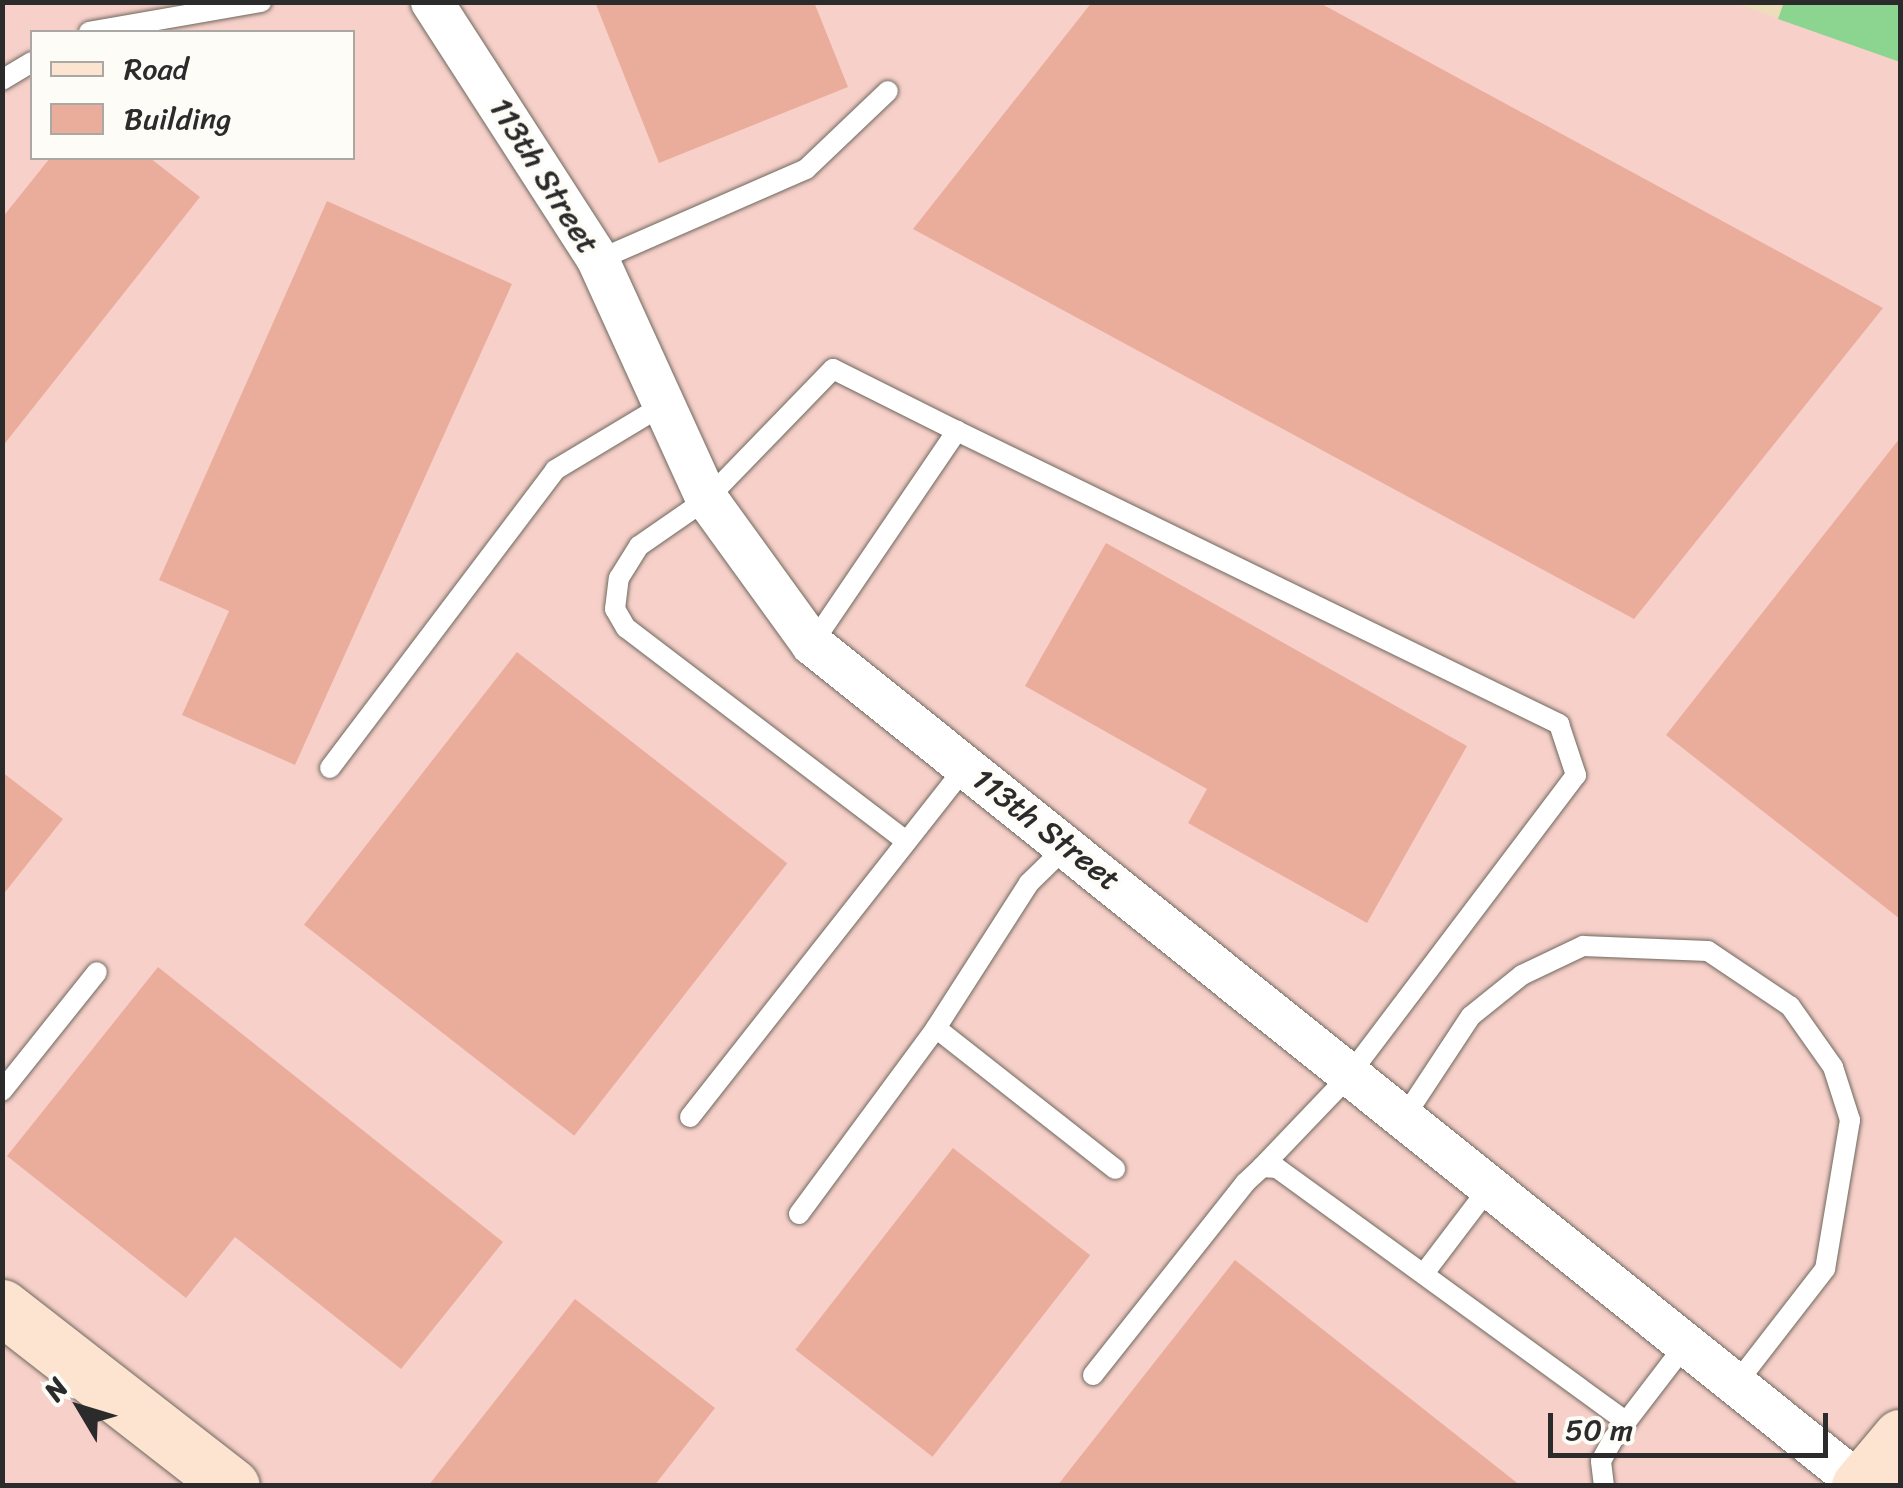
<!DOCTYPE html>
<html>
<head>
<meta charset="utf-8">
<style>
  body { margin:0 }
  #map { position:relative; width:1903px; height:1488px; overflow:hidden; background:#edddba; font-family:Sriracha,sans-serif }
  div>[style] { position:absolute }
  .built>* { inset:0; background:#f7d0ca }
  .green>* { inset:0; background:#8bd591 }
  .building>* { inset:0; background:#ebad9b; transform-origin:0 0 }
  .roads { filter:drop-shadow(0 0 2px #6f695d) drop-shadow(0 0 2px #6f695d) }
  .lane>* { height:20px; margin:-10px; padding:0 10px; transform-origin:10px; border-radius:10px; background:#fff }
  .street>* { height:42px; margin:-21px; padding:0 21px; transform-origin:21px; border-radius:21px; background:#fff }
  .secondary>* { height:55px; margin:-27.5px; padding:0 27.5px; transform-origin:27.5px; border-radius:27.5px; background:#fde4d1 }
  span { translate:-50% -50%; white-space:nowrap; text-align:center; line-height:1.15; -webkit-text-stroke:8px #fdfcf7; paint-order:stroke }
  .street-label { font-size:32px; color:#2b2b2b }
  .frame { position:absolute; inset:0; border:5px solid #2b2b2b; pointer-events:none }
  .legend { position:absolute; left:30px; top:30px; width:325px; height:130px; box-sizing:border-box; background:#fdfcf7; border:2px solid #a9a8a5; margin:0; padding:12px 18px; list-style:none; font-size:30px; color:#2b2b2b }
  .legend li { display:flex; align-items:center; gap:20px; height:50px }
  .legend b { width:50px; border:2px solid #a9a8a5 }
  .north { position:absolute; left:30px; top:1358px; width:100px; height:100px; -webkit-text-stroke:8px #fdfcf7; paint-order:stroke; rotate:308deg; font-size:28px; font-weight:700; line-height:40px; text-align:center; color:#2b2b2b }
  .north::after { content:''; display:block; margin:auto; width:35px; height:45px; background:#2b2b2b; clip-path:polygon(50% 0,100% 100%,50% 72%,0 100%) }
  .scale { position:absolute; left:1548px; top:1413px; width:280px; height:45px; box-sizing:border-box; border:5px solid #2b2b2b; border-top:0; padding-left:12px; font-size:30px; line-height:35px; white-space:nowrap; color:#2b2b2b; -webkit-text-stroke:8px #fdfcf7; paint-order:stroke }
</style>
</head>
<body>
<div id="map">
  <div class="built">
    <div style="clip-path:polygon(evenodd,1732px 2px,1900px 62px,1900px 1485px,3px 1486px,3px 3px,1732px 2px,32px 32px,352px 32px,352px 158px,32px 158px,32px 32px)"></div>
  </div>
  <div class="green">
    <div style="clip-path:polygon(1784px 2px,1900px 3px,1900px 62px,1778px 19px)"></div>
  </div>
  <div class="building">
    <div style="clip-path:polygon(595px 2px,814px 2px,848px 87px,659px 163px)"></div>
    <div style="clip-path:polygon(1092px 2px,1318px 2px,1883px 308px,1634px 619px,913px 229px)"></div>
    <div style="clip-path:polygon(50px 158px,150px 158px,200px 197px,2px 447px,2px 218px)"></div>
    <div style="clip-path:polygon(327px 201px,512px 284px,295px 765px,182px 715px,229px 611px,159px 580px)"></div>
    <div style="clip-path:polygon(1900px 438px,1900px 919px,1666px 735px)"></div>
    <div style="clip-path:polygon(1106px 543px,1467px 746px,1367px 923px,1188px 823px,1207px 789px,1025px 686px)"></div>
    <div style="left:517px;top:652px;width:343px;height:346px;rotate:38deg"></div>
    <div style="clip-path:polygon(2px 772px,63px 819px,2px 896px)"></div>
    <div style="clip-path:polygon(158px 967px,503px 1242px,401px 1369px,235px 1237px,186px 1298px,7px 1156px)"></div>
    <div style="left:953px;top:1148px;width:174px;height:256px;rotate:38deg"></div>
    <div style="clip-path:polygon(1235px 1260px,1521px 1486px,1057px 1486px)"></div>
    <div style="clip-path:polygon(575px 1299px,715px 1408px,654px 1486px,428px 1486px)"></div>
  </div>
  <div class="roads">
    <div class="lane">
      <div style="left:89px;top:32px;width:175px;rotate:-9.9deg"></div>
      <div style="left:2px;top:80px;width:35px;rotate:-31deg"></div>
      <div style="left:598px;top:260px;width:227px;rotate:-23.6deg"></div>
      <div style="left:806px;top:169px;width:113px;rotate:-43.6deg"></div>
      <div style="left:812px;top:644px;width:258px;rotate:-55.8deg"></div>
      <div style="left:957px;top:431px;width:670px;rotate:25.95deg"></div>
      <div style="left:1559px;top:724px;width:54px;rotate:71.6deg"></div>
      <div style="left:1576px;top:775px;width:378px;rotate:127.1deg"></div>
      <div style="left:1348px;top:1077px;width:124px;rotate:133.7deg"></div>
      <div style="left:330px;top:768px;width:373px;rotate:-52.9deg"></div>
      <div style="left:555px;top:470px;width:126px;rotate:-31deg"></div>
      <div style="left:906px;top:841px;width:352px;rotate:-142.7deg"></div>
      <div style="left:626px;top:628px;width:22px;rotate:-120deg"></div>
      <div style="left:615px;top:609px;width:31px;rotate:-83deg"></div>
      <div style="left:619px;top:578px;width:38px;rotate:-58deg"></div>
      <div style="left:639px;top:546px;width:83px;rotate:-34.7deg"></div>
      <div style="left:707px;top:499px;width:181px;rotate:-45.9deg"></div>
      <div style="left:833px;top:369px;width:139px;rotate:26.6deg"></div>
      <div style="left:936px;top:1028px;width:228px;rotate:38.2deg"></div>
      <div style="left:2px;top:1091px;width:152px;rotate:-51.4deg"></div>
      <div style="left:690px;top:1117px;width:445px;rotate:-51.8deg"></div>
      <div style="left:1403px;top:1119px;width:123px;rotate:-56.6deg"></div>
      <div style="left:1471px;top:1016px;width:65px;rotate:-38.8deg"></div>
      <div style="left:1522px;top:975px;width:68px;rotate:-25.4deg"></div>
      <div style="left:1583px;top:946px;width:125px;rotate:2.3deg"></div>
      <div style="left:1708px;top:951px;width:99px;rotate:33.9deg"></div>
      <div style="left:1790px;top:1006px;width:75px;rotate:54.8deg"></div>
      <div style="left:1833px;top:1067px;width:56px;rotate:72.2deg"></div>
      <div style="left:1850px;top:1120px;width:151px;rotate:99.5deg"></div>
      <div style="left:1825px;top:1269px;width:147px;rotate:127.8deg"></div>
      <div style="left:799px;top:1214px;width:231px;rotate:-53.6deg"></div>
      <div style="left:936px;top:1028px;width:172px;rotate:-57.3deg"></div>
      <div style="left:1029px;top:883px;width:54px;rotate:-44.3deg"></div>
      <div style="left:1425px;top:1272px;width:104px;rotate:-52.8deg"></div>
      <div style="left:1093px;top:1375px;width:245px;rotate:-51.6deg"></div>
      <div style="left:1245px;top:1183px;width:23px;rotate:-43deg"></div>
      <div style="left:1262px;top:1167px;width:15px;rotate:4deg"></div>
      <div style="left:1277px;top:1168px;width:432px;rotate:36deg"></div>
      <div style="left:1604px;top:1486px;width:25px;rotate:-97deg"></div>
      <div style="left:1601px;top:1461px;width:25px;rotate:-61deg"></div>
      <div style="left:1613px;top:1439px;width:118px;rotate:-52.5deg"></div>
    </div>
    <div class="street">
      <div style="left:432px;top:2px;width:307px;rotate:57.2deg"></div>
      <div style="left:598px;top:260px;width:263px;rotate:65.5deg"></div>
      <div style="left:707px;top:499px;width:179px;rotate:54.1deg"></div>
      <div style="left:812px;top:644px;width:1343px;rotate:38.71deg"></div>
    </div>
    <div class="secondary">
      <div style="left:2px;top:1307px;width:291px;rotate:37.9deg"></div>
      <div style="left:1859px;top:1486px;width:64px;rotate:-50.1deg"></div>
    </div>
  </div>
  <div class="street-label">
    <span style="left:544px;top:176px;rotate:58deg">113th Street</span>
    <span style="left:1046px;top:830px;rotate:38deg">113th Street</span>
  </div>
  <div class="frame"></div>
  <ul class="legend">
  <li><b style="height:12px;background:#fde4d1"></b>Road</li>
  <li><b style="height:28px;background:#ebad9b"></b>Building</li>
  </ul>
  <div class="north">N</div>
  <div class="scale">50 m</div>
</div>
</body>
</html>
